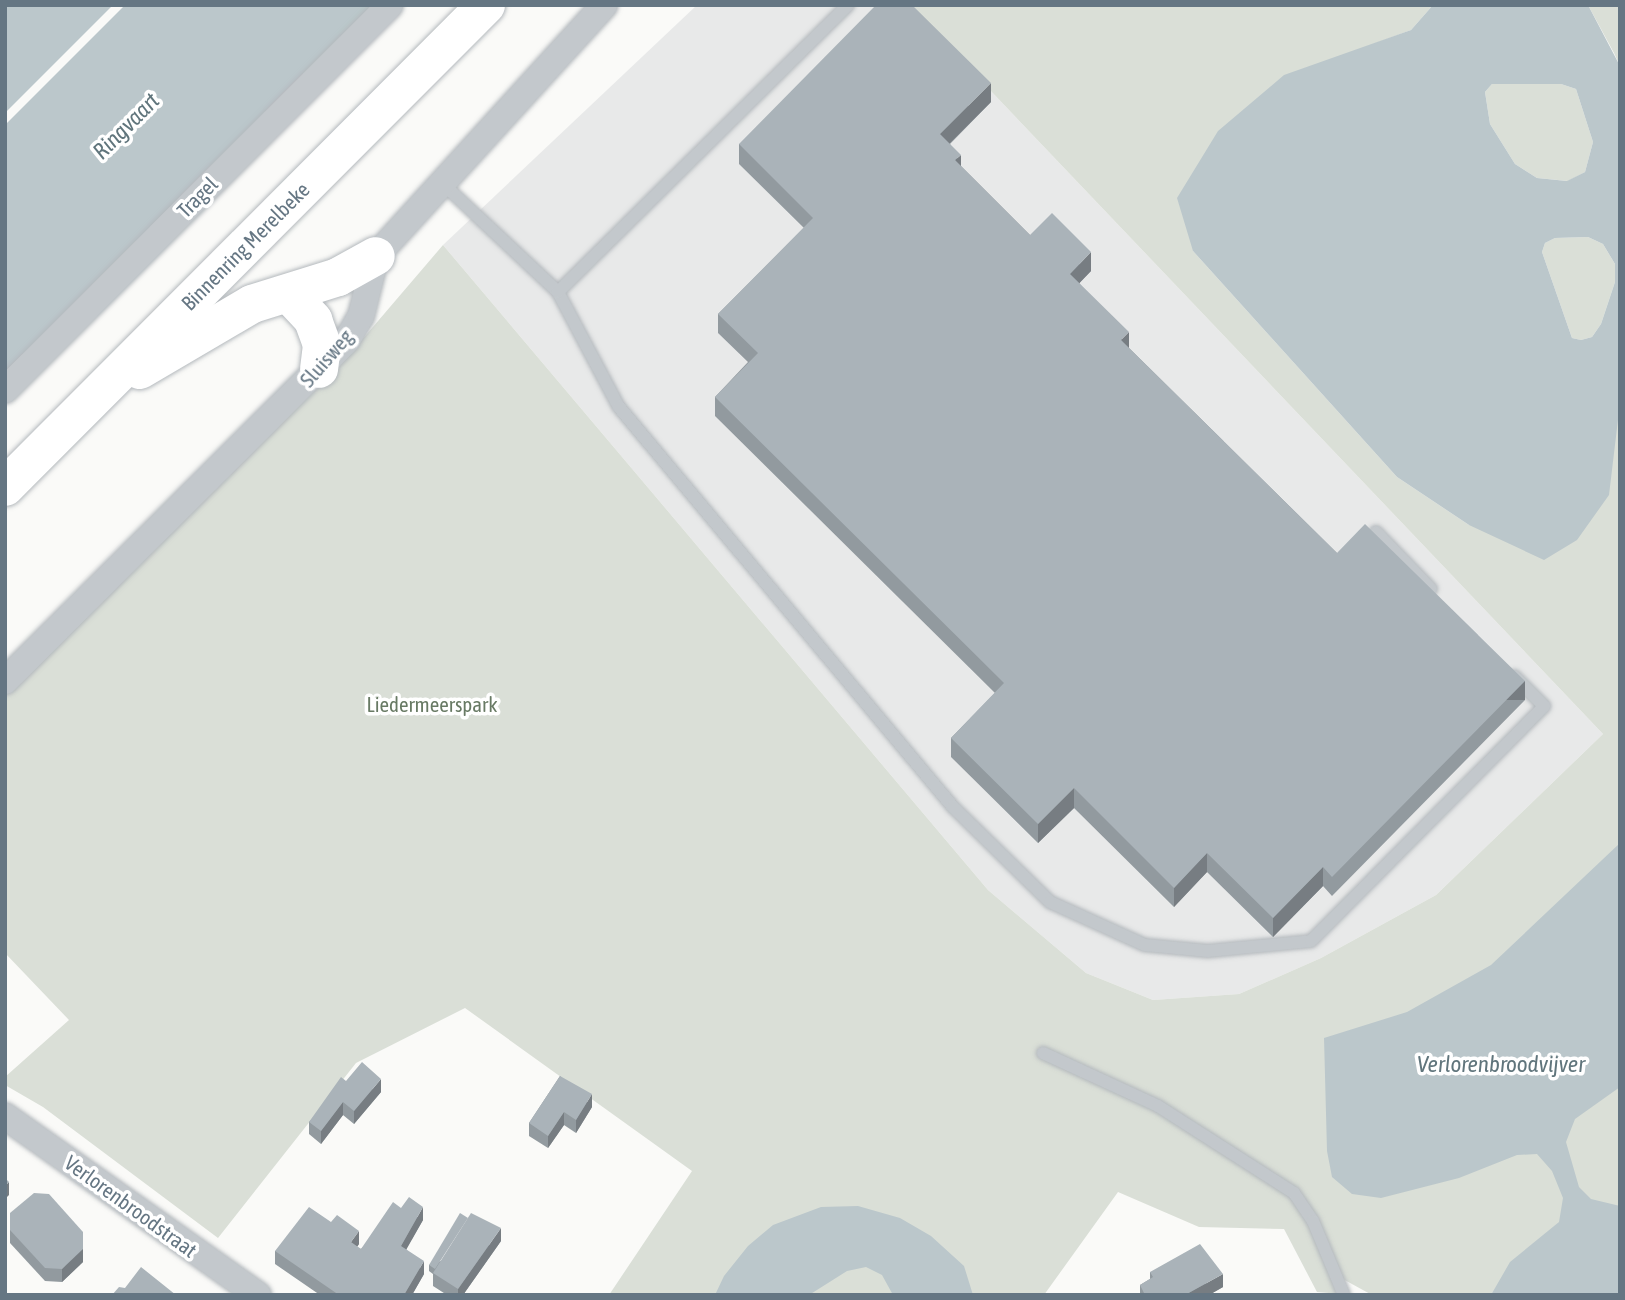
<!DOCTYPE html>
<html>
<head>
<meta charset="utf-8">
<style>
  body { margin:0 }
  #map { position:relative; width:1625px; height:1300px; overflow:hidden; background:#fafaf8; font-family:"Asap Condensed",sans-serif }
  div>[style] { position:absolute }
  .built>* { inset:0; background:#e8e9e9 }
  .green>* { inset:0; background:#dadfd7 }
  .water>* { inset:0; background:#bbc7cb }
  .roads { filter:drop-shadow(0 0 2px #b4b9bd) drop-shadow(0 0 2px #b4b9bd) }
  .service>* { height:12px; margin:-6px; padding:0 6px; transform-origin:6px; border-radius:6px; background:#c3c8cc }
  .minor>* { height:26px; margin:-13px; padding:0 13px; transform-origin:13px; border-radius:13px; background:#c3c8cc }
  .trunk>* { height:38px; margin:-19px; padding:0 19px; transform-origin:19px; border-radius:19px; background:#fff }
  .wall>* { inset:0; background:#929a9f }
  .shaded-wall>* { inset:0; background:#777d82; transform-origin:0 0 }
  .building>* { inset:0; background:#aab3b9 }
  span { translate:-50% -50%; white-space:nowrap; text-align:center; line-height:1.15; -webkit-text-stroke:7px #fff; paint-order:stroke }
  .street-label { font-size:21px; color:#657683 }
  .park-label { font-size:21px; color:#687a64 }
  .water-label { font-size:23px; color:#60757c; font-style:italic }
  .frame { position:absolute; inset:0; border:7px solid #657683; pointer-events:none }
</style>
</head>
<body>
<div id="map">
  <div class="built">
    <div style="clip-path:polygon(697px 5px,909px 5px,1603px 734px,1436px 895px,1321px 958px,1239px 994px,1153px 1000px,1086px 973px,988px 890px,443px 245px)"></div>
  </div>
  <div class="green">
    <div style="clip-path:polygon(909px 5px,1433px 5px,1411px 30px,1352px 52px,1193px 251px,1397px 477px,1469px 525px,1614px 425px,1620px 403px,1620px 1295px,1372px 1295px,1341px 1278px,1340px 1294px,1317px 1292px,1284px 1229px,1199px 1227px,1118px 1192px,1044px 1295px,609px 1295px,692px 1171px,465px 1008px,356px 1063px,218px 1238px,43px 1107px,5px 1085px,5px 1077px,69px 1020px,5px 953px,5px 696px,337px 369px,443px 245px,988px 890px,1086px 973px,1153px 1000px,1239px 994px,1321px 958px,1436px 895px,1603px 734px)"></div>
    <div style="clip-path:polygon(1588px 5px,1620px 5px,1620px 66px,1614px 53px)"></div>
    <div style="clip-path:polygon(1492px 84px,1561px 84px,1576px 89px,1593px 142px,1585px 172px,1568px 181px,1537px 178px,1515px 164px,1490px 124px,1485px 92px)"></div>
    <div style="clip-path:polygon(1588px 237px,1603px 244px,1615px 264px,1615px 282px,1601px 324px,1592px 337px,1581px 340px,1572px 338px,1542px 252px,1545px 243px,1555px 238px)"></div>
  </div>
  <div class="water">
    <div style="clip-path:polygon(5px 5px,113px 5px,5px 113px)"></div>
    <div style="clip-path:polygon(125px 5px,374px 5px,5px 372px,5px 125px)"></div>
    <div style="clip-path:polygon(evenodd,1433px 5px,1588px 5px,1620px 66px,1620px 403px,1609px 495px,1577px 540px,1544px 560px,1469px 525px,1397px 477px,1193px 251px,1177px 198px,1218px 131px,1284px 75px,1411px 30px,1433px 5px,1492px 84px,1561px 84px,1576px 89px,1593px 142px,1585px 172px,1567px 181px,1537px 178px,1515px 164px,1490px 124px,1485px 92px,1492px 84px,1433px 5px,1588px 237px,1603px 244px,1615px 264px,1615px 282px,1601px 324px,1592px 337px,1581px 340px,1572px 338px,1542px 252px,1545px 243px,1555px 238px,1588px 237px)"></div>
    <div style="clip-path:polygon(1620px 843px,1620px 1087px,1575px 1119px,1566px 1142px,1579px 1187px,1591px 1199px,1620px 1206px,1620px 1295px,1491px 1295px,1510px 1262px,1559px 1222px,1563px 1198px,1552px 1171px,1537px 1154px,1517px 1155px,1459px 1178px,1381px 1198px,1352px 1194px,1332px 1177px,1327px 1151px,1324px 1038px,1407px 1012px,1491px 965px)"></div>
    <div style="clip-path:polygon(858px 1206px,900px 1218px,931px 1236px,964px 1266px,973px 1295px,893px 1295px,882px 1275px,866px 1267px,847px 1271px,809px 1295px,715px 1295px,724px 1276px,748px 1246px,773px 1225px,821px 1207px)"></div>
  </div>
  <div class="roads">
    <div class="service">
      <div style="left:441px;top:182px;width:161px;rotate:43.2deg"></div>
      <div style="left:558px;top:292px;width:130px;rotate:62.1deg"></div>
      <div style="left:619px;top:407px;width:521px;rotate:50.14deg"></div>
      <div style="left:953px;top:807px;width:136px;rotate:44.4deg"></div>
      <div style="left:1050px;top:902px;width:104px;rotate:24.4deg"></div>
      <div style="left:1145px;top:945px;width:63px;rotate:5.4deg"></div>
      <div style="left:1208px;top:951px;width:103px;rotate:-5.5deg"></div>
      <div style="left:1311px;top:941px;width:331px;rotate:-45.2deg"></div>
      <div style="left:1544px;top:706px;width:42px;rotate:-135deg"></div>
      <div style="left:558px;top:292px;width:408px;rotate:-44.7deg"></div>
      <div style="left:1376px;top:532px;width:79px;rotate:46deg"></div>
      <div style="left:1043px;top:1053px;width:127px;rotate:24.7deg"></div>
      <div style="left:1158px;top:1106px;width:161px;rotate:32.6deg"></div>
      <div style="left:1294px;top:1193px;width:34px;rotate:56deg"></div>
      <div style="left:1313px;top:1221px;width:80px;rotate:67.3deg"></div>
    </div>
    <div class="minor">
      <div style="left:5px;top:390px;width:544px;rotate:-45deg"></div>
      <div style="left:5px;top:681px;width:483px;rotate:-44.9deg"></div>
      <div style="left:347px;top:340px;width:28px;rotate:-60deg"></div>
      <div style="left:361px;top:316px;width:62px;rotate:-76deg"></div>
      <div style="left:376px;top:256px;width:339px;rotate:-47.7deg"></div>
      <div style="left:5px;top:1116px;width:310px;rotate:35.3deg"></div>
    </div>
    <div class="trunk">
      <div style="left:291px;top:296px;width:33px;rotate:47deg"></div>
      <div style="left:313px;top:320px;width:27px;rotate:70deg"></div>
      <div style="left:322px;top:345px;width:24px;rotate:97deg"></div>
      <div style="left:140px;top:370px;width:130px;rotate:-30.5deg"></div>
      <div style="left:252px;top:304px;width:90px;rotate:-17.4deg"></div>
      <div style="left:338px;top:277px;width:43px;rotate:-28.9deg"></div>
      <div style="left:5px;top:487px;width:681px;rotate:-45.06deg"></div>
    </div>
  </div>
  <div class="wall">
    <div style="clip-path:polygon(991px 102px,950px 144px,961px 166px,1030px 235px,1091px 271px,1079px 283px,1129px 348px,1337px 553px,1525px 700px,1332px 896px,1323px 886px,1273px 937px,1207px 872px,1174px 907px,1074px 808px,1038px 843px,951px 757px,951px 738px,995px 693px,715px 416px,715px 397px,748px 362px,718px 333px,718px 314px,804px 228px,739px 164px,739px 144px)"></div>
    <div style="clip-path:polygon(560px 1076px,592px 1107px,576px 1133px,564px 1125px,548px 1148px,529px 1136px,529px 1123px)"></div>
    <div style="clip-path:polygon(346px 1081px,381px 1092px,354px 1124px,343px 1115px,321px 1144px,309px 1134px,309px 1122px)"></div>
    <div style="clip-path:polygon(401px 1208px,423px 1220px,406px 1249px,424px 1274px,412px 1295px,320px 1295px,275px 1264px,275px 1251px,359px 1244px,357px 1247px,361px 1249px)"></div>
    <div style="clip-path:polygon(10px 1213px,83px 1262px,62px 1282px,45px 1281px,10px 1243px)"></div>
    <div style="clip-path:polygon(501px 1241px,463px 1295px,447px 1295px,433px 1286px,433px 1274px,429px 1271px,429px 1265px)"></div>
    <div style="clip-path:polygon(1150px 1272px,1223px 1287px,1209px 1295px,1140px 1295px,1140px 1285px,1150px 1279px)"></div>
  </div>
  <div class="shaded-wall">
    <div style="clip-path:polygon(991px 83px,991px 102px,940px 153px,940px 134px)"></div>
    <div style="clip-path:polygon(961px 155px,961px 174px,955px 160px)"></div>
    <div style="clip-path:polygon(1091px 252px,1091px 271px,1070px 293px,1070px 274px)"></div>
    <div style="clip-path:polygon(1129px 332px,1129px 351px,1121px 340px)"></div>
    <div style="left:1525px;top:681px;width:19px;height:275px;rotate:90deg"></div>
    <div style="clip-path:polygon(1074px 788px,1074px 808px,1038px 843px,1038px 824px)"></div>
    <div style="clip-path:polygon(1207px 853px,1207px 872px,1174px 907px,1174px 888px)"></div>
    <div style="clip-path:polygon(1323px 867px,1323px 886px,1273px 937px,1273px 918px)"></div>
    <div style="clip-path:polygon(381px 1079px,381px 1092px,354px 1124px,354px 1111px)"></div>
    <div style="clip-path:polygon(592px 1094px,592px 1107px,576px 1133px,576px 1120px)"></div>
    <div style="clip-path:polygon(343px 1102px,343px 1115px,321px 1144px,321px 1131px)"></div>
    <div style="clip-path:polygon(564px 1112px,564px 1125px,548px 1148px,548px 1136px)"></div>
    <div style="clip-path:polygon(9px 1182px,9px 1195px,5px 1199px,5px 1186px)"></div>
    <div style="clip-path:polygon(423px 1207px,423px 1220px,401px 1259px,401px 1246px)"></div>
    <div style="clip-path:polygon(501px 1228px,501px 1241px,463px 1295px,458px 1295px,458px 1289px)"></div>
    <div style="clip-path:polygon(359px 1231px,359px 1244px,351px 1255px,351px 1242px)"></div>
    <div style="clip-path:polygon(83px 1245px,83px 1262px,62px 1282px,62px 1269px)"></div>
    <div style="clip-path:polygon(424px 1261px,424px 1274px,412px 1295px,404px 1295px)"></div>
    <div style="clip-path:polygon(1223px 1274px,1223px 1287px,1209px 1295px,1185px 1295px)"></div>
  </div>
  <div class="building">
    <div style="clip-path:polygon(876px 5px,912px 5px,991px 83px,940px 134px,961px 155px,955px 160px,1030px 235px,1052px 213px,1091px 252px,1070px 274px,1129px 332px,1121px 340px,1337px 553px,1365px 524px,1525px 681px,1332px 877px,1323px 867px,1273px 918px,1207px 853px,1174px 888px,1074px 788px,1038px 824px,951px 738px,1004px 683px,715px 397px,758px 353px,718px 314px,813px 218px,739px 144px)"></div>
    <div style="clip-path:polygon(362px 1062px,381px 1079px,354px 1111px,343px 1102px,321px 1131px,309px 1122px,341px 1077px,346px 1081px)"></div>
    <div style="clip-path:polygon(560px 1076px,592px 1094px,576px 1120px,564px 1112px,548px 1136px,529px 1123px)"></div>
    <div style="clip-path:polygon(5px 1178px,9px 1182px,5px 1186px)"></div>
    <div style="clip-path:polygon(34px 1193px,49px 1194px,83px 1232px,83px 1249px,62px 1269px,45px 1268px,10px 1230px,10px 1213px)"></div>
    <div style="clip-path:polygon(409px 1197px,423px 1207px,401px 1246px,424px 1261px,404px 1295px,339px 1295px,275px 1251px,309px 1207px,331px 1222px,337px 1215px,359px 1231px,351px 1242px,361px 1249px,393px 1202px,401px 1208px)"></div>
    <div style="clip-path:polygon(460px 1213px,468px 1218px,435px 1269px,429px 1265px)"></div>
    <div style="clip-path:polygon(471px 1213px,501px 1228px,458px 1289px,433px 1273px)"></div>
    <div style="clip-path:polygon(1200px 1244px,1223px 1274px,1185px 1295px,1145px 1295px,1140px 1285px,1153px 1277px,1150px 1272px)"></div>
    <div style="clip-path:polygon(141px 1267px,176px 1295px,112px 1295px,119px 1287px,125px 1288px)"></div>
  </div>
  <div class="street-label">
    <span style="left:197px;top:197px;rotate:-45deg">Tragel</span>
    <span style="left:245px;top:246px;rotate:-45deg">Binnenring Merelbeke</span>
    <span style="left:326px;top:358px;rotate:-49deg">Sluisweg</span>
    <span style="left:131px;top:1206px;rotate:36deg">Verlorenbroodstraat</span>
  </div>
  <div class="park-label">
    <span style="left:432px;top:704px">Liedermeerspark</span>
  </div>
  <div class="water-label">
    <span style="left:126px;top:126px;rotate:-45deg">Ringvaart</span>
    <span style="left:1501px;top:1064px">Verlorenbroodvijver</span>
  </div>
  <div class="frame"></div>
</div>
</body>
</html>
